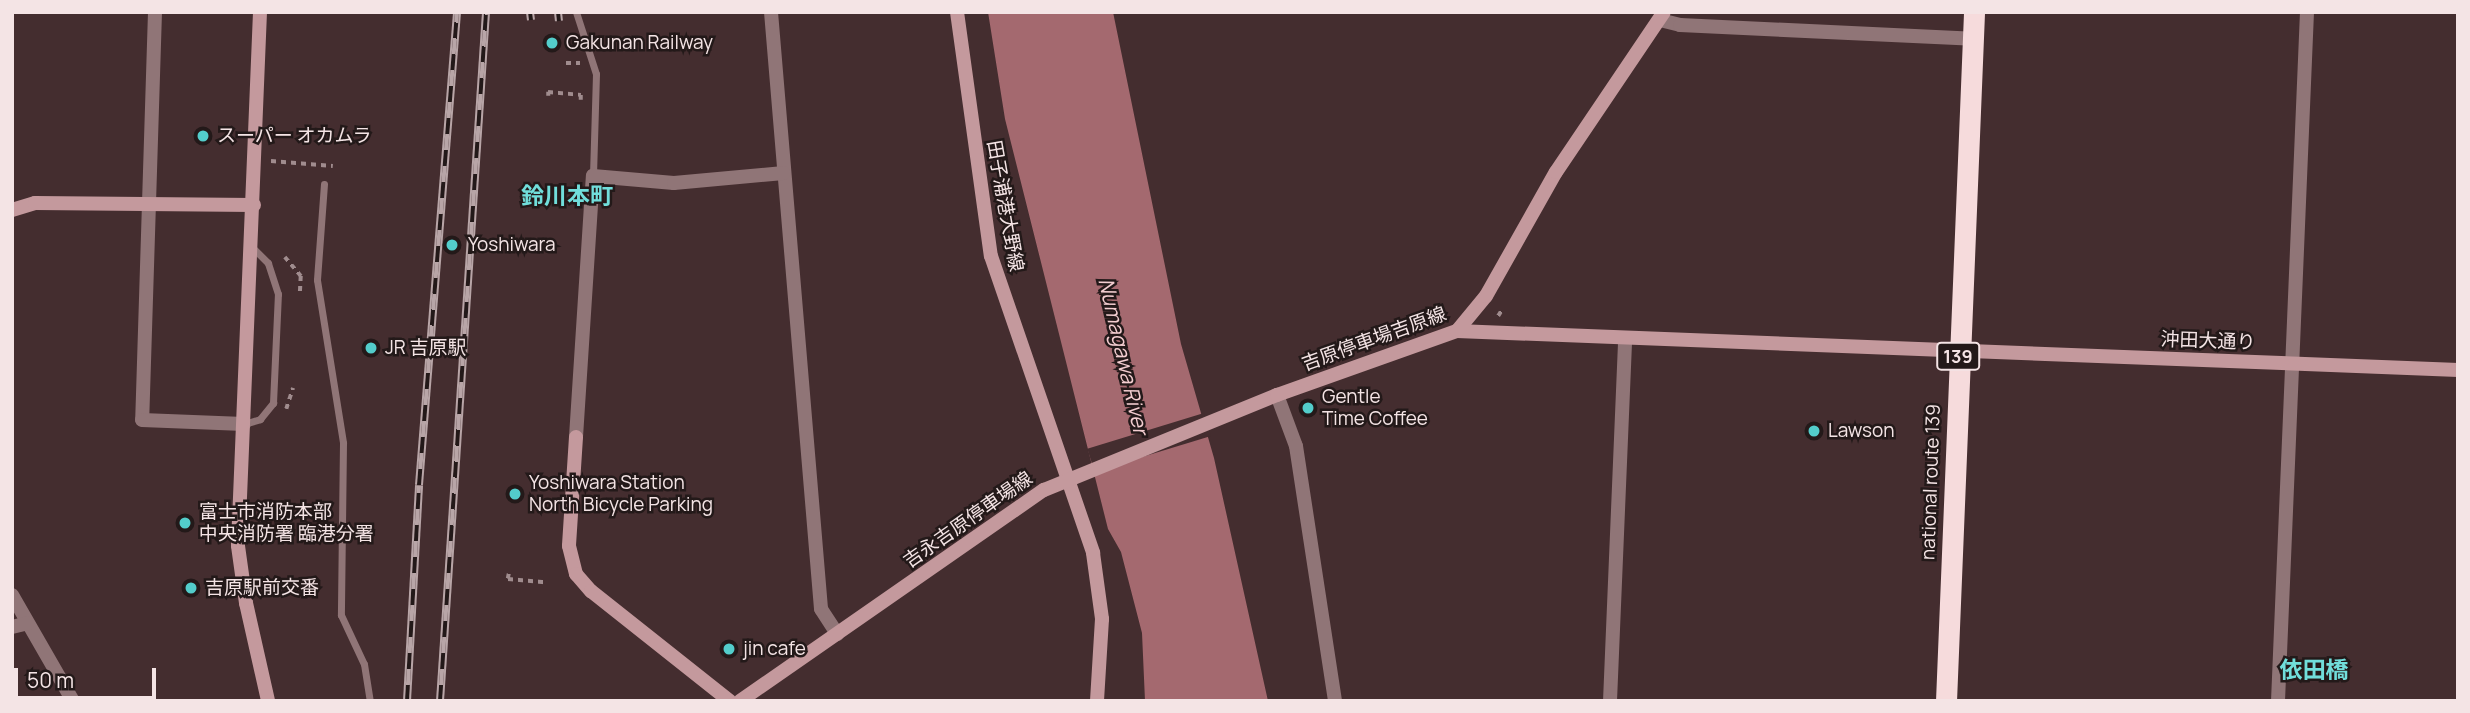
<!DOCTYPE html>
<html>
<head>
<meta charset="utf-8">
<style>
  body { margin:0 }
  #map { position:relative; width:2470px; height:713px; overflow:hidden; background:#442d2f; font-family:Manrope,"Noto Sans JP",sans-serif }
  div>[style] { position:absolute }
  .water>* { inset:0; background:#a4696f }
  .pier>* { inset:0; background:#442d2f; transform-origin:0 0 }
  .path>* { height:3.5px; margin-top:-1.75px; transform-origin:0; background:repeating-linear-gradient(90deg,#a08c8e 0 5px,transparent 0 10px) }
  .lane>* { height:7px; margin:-3.5px; padding:0 3.5px; transform-origin:3.5px; border-radius:3.5px; background:#907577 }
  .street>* { height:14px; margin:-7px; padding:0 7px; transform-origin:7px; border-radius:7px; background:#907577 }
  .secondary>* { height:14px; margin:-7px; padding:0 7px; transform-origin:7px; border-radius:7px; background:#c4999d }
  .highway>* { height:21px; margin:-10.5px; padding:0 10.5px; transform-origin:10.5px; border-radius:10.5px; background:#f6dbdc }
  .rail>* { height:8px; margin-top:-4px; transform-origin:0; background:repeating-linear-gradient(90deg,#231919 0 16px,#b8a5a7 0 32px); box-sizing:border-box; border-block:2px solid #b8a5a7 }
  .dots>* { width:19px; height:19px; translate:-50% -50%; box-sizing:border-box; border:4px solid #231919; border-radius:50% }
  span { translate:-50% -50%; white-space:nowrap; text-align:center; line-height:1.15; -webkit-text-stroke:5px #231919; paint-order:stroke }
  .shield-label span { padding:2px 5px; background:#231919; border:2px solid; border-radius:5px; -webkit-text-stroke-width:0 }
  .shield-label { font-size:18px; color:#f4e4e5; font-weight:700 }
  .poi-label { font-size:19px; color:#f4e4e5 }
  .left { translate:0 -50%; text-align:left }
  .street-label { font-size:19px; color:#f4e4e5 }
  .water-label { font-size:21px; color:#f4ced1; font-style:italic }
  .quarter-label { font-size:23px; color:#71dedb; font-weight:700 }
  .frame { position:absolute; inset:0; border:14px solid #f4e4e5; pointer-events:none }
  .scale { position:absolute; left:14px; top:668px; width:142px; height:32px; box-sizing:border-box; border:4px solid #f4e4e5; border-top:0; padding-left:9px; font-size:21px; line-height:24px; white-space:nowrap; color:#f4e4e5; -webkit-text-stroke:5px #231919; paint-order:stroke }
</style>
</head>
<body>
<div id="map">
  <div class="water">
    <div style="clip-path:polygon(988px 12px,1113px 12px,1181px 344px,1214px 458px,1268px 701px,1145px 701px,1142px 633px,1121px 552px,1108px 529px,1005px 119px)"></div>
  </div>
  <div class="pier">
    <div style="left:1204px;top:413px;width:24px;height:122px;rotate:73deg"></div>
  </div>
  <div class="path">
    <div style="left:566px;top:63px;width:14px"></div>
    <div style="left:548px;top:96px;width:4px;rotate:-90deg"></div>
    <div style="left:548px;top:92px;width:33px;rotate:5deg"></div>
    <div style="left:581px;top:95px;width:5px;rotate:90deg"></div>
    <div style="left:271px;top:161px;width:62px;rotate:4.6deg"></div>
    <div style="left:285px;top:257px;width:25px;rotate:50deg"></div>
    <div style="left:301px;top:276px;width:20px;rotate:93deg"></div>
    <div style="left:1498px;top:316px;width:9px;rotate:-58deg"></div>
    <div style="left:286px;top:409px;width:22px;rotate:-72deg"></div>
    <div style="left:509px;top:574px;width:5px;rotate:101deg"></div>
    <div style="left:508px;top:579px;width:37px;rotate:5deg"></div>
  </div>
  <div class="lane">
    <div style="left:576px;top:12px;width:65px;rotate:72.1deg"></div>
    <div style="left:596px;top:74px;width:102px;rotate:91.7deg"></div>
    <div style="left:324px;top:184px;width:96px;rotate:94.2deg"></div>
    <div style="left:317px;top:280px;width:165px;rotate:80.9deg"></div>
    <div style="left:343px;top:443px;width:172px;rotate:90.7deg"></div>
    <div style="left:341px;top:615px;width:54px;rotate:64.9deg"></div>
    <div style="left:364px;top:664px;width:37px;rotate:81deg"></div>
    <div style="left:244px;top:424px;width:17px;rotate:-17deg"></div>
    <div style="left:260px;top:419px;width:21px;rotate:-51deg"></div>
    <div style="left:273px;top:403px;width:109px;rotate:-87.4deg"></div>
    <div style="left:278px;top:294px;width:33px;rotate:-108deg"></div>
    <div style="left:268px;top:263px;width:21px;rotate:-135deg"></div>
  </div>
  <div class="street">
    <div style="left:155px;top:12px;width:408px;rotate:91.8deg"></div>
    <div style="left:142px;top:420px;width:102px;rotate:2.2deg"></div>
    <div style="left:771px;top:12px;width:599px;rotate:85.21deg"></div>
    <div style="left:821px;top:609px;width:30px;rotate:57deg"></div>
    <div style="left:1660px;top:20px;width:21px;rotate:14deg"></div>
    <div style="left:1680px;top:25px;width:293px;rotate:2.7deg"></div>
    <div style="left:1277px;top:395px;width:54px;rotate:69.6deg"></div>
    <div style="left:1296px;top:446px;width:258px;rotate:81.3deg"></div>
    <div style="left:576px;top:437px;width:262px;rotate:-86.3deg"></div>
    <div style="left:593px;top:176px;width:81px;rotate:4.9deg"></div>
    <div style="left:674px;top:183px;width:110px;rotate:-5.2deg"></div>
    <div style="left:12px;top:595px;width:122px;rotate:60.1deg"></div>
    <div style="left:12px;top:627px;width:16px;rotate:-14deg"></div>
    <div style="left:1610px;top:701px;width:362px;rotate:-87.6deg"></div>
    <div style="left:2278px;top:701px;width:690px;rotate:-87.59deg"></div>
  </div>
  <div class="secondary">
    <div style="left:260px;top:12px;width:534px;rotate:92.36deg"></div>
    <div style="left:238px;top:546px;width:58px;rotate:82deg"></div>
    <div style="left:246px;top:603px;width:100px;rotate:77.3deg"></div>
    <div style="left:957px;top:12px;width:246px;rotate:82.1deg"></div>
    <div style="left:991px;top:256px;width:314px;rotate:71deg"></div>
    <div style="left:1093px;top:553px;width:67px;rotate:82.2deg"></div>
    <div style="left:1102px;top:619px;width:82px;rotate:93.5deg"></div>
    <div style="left:12px;top:210px;width:24px;rotate:-17deg"></div>
    <div style="left:35px;top:203px;width:219px;rotate:0.5deg"></div>
    <div style="left:1457px;top:331px;width:1002px;rotate:2.23deg"></div>
    <div style="left:576px;top:437px;width:109px;rotate:93.7deg"></div>
    <div style="left:569px;top:546px;width:29px;rotate:76deg"></div>
    <div style="left:576px;top:574px;width:23px;rotate:49deg"></div>
    <div style="left:591px;top:591px;width:177px;rotate:38.4deg"></div>
    <div style="left:740px;top:701px;width:370px;rotate:-34.8deg"></div>
    <div style="left:1044px;top:490px;width:252px;rotate:-22.2deg"></div>
    <div style="left:1277px;top:395px;width:191px;rotate:-19.6deg"></div>
    <div style="left:1457px;top:331px;width:45px;rotate:-50.4deg"></div>
    <div style="left:1486px;top:296px;width:142px;rotate:-60.6deg"></div>
    <div style="left:1556px;top:172px;width:193px;rotate:-56deg"></div>
  </div>
  <div class="highway">
    <div style="left:1946px;top:701px;width:690px;rotate:-87.67deg"></div>
  </div>
  <div class="rail">
    <div style="left:530px;top:12px;width:8px;rotate:83deg"></div>
    <div style="left:558px;top:12px;width:9px;rotate:84deg"></div>
    <div style="left:407px;top:701px;width:216px;rotate:-86.8deg"></div>
    <div style="left:419px;top:485px;width:475px;rotate:-85.4deg"></div>
    <div style="left:440px;top:701px;width:691px;rotate:-86.18deg"></div>
  </div>
  <div class="dots">
    <div style="left:552px;top:43px;background:#53cdcb"></div>
    <div style="left:203px;top:136px;background:#53cdcb"></div>
    <div style="left:452px;top:245px;background:#53cdcb"></div>
    <div style="left:371px;top:348px;background:#53cdcb"></div>
    <div style="left:1308px;top:408px;background:#53cdcb"></div>
    <div style="left:1814px;top:431px;background:#53cdcb"></div>
    <div style="left:515px;top:494px;background:#53cdcb"></div>
    <div style="left:185px;top:523px;background:#53cdcb"></div>
    <div style="left:191px;top:588px;background:#53cdcb"></div>
    <div style="left:729px;top:649px;background:#53cdcb"></div>
  </div>
  <div class="shield-label">
    <span style="left:1958px;top:356px">139</span>
  </div>
  <div class="poi-label">
    <span class="left" style="left:566px;top:43px">Gakunan Railway</span>
    <span class="left" style="left:217px;top:136px">スーパー オカムラ</span>
    <span class="left" style="left:468px;top:245px">Yoshiwara</span>
    <span class="left" style="left:385px;top:348px">JR 吉原駅</span>
    <span class="left" style="left:1322px;top:408px">Gentle<br>Time Coffee</span>
    <span class="left" style="left:1828px;top:431px">Lawson</span>
    <span class="left" style="left:529px;top:494px">Yoshiwara Station<br>North Bicycle Parking</span>
    <span class="left" style="left:199px;top:523px">富士市消防本部<br>中央消防署 臨港分署</span>
    <span class="left" style="left:205px;top:588px">吉原駅前交番</span>
    <span class="left" style="left:743px;top:649px">jin cafe</span>
  </div>
  <div class="street-label">
    <span style="left:1005px;top:206px;rotate:80deg">田子浦港大野線</span>
    <span style="left:1374px;top:339px;rotate:-20deg">吉原停車場吉原線</span>
    <span style="left:2208px;top:341px;rotate:2deg">沖田大通り</span>
    <span style="left:1931px;top:482px;rotate:-88deg">national route 139</span>
    <span style="left:968px;top:520px;rotate:-35deg">吉永吉原停車場線</span>
  </div>
  <div class="water-label">
    <span style="left:1124px;top:356px;rotate:77deg">Numagawa River</span>
  </div>
  <div class="quarter-label">
    <span style="left:567px;top:195px">鈴川本町</span>
    <span style="left:2314px;top:669px">依田橋</span>
  </div>
  <div class="frame"></div>
  <div class="scale">50 m</div>
</div>
</body>
</html>
